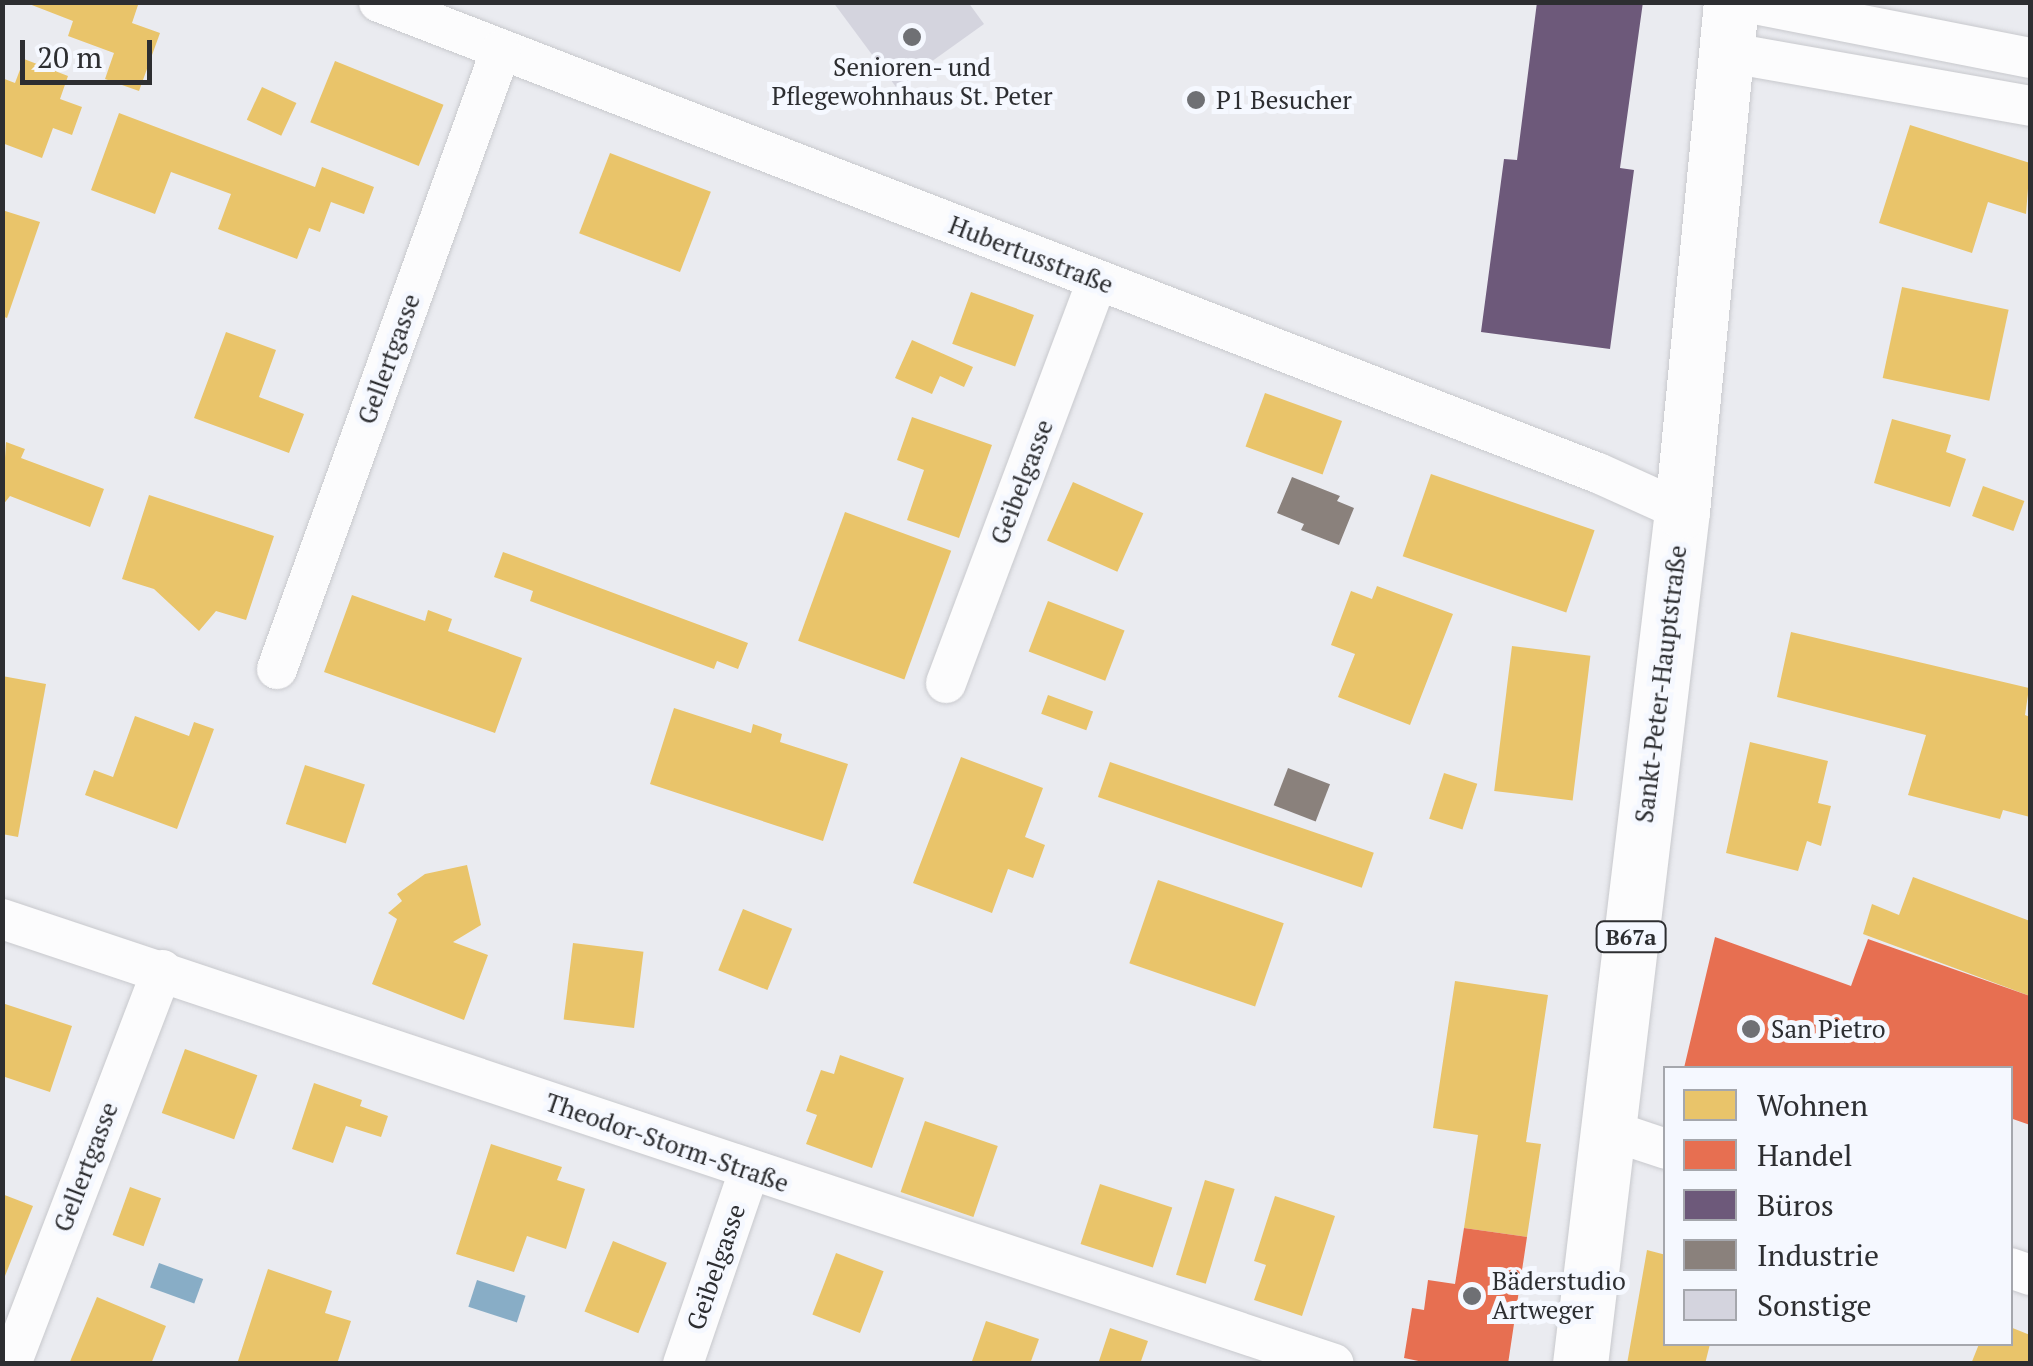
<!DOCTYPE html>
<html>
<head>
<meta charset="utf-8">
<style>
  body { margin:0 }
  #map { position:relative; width:2033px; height:1366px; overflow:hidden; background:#eaebf0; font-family:"PT Serif",serif }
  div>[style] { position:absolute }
  .water>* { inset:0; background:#88adc6; transform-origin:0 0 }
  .homes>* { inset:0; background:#e9c46a; transform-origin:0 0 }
  .shops>* { inset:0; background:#e76f51 }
  .offices>* { inset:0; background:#6d597a }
  .industry>* { inset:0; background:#8a817c; transform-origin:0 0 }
  .building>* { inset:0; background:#d4d4de }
  .roads { filter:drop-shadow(0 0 2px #c8c9cd) drop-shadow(0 0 2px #c8c9cd) }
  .minor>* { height:40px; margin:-20px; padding:0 20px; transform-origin:20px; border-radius:20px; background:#fcfcfd }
  .primary>* { height:55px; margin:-27.5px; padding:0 27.5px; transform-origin:27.5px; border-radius:27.5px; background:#fcfcfd }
  .dots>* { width:28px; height:28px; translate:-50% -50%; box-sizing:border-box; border:5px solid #f5f8ff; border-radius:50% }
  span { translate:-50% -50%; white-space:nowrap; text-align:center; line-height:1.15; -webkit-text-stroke:10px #f5f8ff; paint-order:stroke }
  .shield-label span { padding:2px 8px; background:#f5f8ff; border:2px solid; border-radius:8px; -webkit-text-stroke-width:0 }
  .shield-label { font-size:22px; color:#2d2e31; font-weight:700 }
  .poi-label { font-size:25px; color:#2d2e31 }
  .left { translate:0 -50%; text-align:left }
  .street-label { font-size:25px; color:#2d2e31 }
  .frame { position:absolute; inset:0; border:5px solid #2d2e31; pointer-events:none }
  .legend { position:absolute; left:1663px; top:1066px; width:350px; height:280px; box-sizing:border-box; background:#f5f8ff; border:2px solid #a5a7ad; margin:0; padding:12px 18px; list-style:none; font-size:30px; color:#2d2e31 }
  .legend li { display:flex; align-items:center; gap:20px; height:50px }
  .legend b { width:50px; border:2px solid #a5a7ad }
  .scale { position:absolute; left:20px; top:40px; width:132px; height:45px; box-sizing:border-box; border:5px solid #2d2e31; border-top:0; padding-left:12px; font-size:30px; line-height:35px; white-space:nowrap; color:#2d2e31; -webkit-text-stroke:8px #f5f8ff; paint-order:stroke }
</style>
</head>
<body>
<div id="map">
  <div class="water">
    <div style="left:159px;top:1263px;width:47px;height:26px;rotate:20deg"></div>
    <div style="left:477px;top:1280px;width:51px;height:28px;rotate:18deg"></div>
  </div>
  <div class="homes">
    <div style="clip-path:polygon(24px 2px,139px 2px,132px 23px,160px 33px,139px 91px,105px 79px,114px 53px,68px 36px,73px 21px)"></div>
    <div style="clip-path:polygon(24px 59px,68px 76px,60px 99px,82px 107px,72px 135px,53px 128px,42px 158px,2px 143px,2px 78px,15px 83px)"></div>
    <div style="left:335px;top:61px;width:117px;height:66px;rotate:22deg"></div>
    <div style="left:262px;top:87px;width:38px;height:36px;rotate:25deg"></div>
    <div style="clip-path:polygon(119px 113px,315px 187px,322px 167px,374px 187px,364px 214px,331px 202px,320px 232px,309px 228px,297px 259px,218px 229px,231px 194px,171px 172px,155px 214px,91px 190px)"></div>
    <div style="clip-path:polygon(1910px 125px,2030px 163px,2026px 214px,1988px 202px,1972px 253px,1879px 223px)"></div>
    <div style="left:610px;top:153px;width:108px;height:86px;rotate:21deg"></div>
    <div style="clip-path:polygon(2px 210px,40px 222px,7px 318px,2px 316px)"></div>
    <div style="left:1902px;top:287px;width:109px;height:93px;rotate:12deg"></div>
    <div style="left:971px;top:292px;width:67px;height:55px;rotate:20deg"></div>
    <div style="clip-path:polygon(226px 332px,276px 350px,259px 397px,304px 414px,289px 453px,194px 418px)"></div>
    <div style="clip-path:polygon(912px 340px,973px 367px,964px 387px,940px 376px,932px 394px,895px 378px)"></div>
    <div style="left:1265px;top:393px;width:82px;height:57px;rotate:20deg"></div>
    <div style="clip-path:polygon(912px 417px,992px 445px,959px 538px,907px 520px,924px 470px,897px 460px)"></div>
    <div style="clip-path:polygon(1892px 419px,1951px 435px,1946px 452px,1966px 459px,1950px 507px,1874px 483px)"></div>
    <div style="clip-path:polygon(6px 442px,25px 449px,21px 458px,104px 489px,90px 527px,10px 496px,2px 506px)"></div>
    <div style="left:1431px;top:474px;width:173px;height:87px;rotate:19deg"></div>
    <div style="left:1073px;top:482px;width:77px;height:64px;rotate:24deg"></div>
    <div style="left:1983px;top:486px;width:44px;height:32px;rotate:20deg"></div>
    <div style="clip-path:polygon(149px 495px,274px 536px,246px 620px,216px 611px,199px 631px,154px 589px,122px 579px)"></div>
    <div style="left:845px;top:512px;width:113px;height:137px;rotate:20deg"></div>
    <div style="clip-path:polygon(503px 552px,748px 643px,738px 669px,717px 661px,714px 669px,530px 601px,533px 591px,494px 577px)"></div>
    <div style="clip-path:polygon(1377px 586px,1453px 614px,1410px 725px,1338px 697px,1355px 654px,1331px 645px,1351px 591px,1372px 599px)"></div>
    <div style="clip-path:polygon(352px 595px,425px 621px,428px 610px,452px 619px,448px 631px,522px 658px,495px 733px,324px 672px)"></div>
    <div style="left:1048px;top:601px;width:82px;height:54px;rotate:21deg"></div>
    <div style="clip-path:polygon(1791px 632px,2029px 688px,2025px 715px,2030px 717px,2030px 817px,2003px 810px,2000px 819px,1908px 795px,1926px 735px,1777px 697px)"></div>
    <div style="left:1512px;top:646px;width:79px;height:146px;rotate:7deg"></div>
    <div style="clip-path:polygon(2px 676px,46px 684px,18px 837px,2px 834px)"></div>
    <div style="left:1048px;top:695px;width:48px;height:20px;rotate:20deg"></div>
    <div style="clip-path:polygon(674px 708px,751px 733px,753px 724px,782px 734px,780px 742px,848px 764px,823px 841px,650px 784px)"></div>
    <div style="clip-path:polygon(135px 716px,189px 736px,194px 722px,214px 729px,177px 829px,85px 795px,94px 770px,113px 777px)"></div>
    <div style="clip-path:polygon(1750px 742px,1828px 761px,1818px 803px,1831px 806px,1821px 846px,1807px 841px,1798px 871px,1726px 853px)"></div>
    <div style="clip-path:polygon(961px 757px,1043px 788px,1025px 837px,1045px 845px,1033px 878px,1008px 869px,992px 913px,913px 883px)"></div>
    <div style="left:1110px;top:762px;width:279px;height:37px;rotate:19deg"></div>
    <div style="left:305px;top:765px;width:63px;height:62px;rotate:18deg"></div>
    <div style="left:1444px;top:773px;width:35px;height:48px;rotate:18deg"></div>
    <div style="clip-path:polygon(467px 865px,481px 925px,453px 942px,488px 955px,464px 1020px,372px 984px,397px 919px,388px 913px,402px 901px,397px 894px,425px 874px)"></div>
    <div style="clip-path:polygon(1913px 877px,2030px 921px,2030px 996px,1863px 934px,1872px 904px,1899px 915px)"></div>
    <div style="left:1158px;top:880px;width:133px;height:88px;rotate:19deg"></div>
    <div style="left:743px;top:909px;width:53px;height:66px;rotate:22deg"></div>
    <div style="left:573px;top:943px;width:71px;height:77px;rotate:7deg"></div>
    <div style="clip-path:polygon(1455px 981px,1548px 995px,1526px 1142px,1541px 1144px,1527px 1237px,1464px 1228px,1478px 1135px,1433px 1128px)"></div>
    <div style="clip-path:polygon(2px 1003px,72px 1026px,50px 1092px,2px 1076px)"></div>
    <div style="left:185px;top:1049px;width:77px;height:68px;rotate:20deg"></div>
    <div style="clip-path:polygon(840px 1055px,904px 1078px,872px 1168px,806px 1144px,817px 1115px,806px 1111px,821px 1070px,834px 1074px)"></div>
    <div style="clip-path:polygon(314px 1083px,362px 1100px,360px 1106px,388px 1116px,381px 1137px,346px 1126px,333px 1163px,292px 1149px)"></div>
    <div style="left:925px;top:1121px;width:77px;height:75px;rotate:19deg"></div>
    <div style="clip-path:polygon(491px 1144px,562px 1167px,557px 1180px,585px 1189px,566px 1249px,527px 1236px,514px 1272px,456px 1254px)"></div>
    <div style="left:1205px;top:1180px;width:31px;height:99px;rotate:17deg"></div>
    <div style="left:1100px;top:1184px;width:76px;height:63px;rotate:18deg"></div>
    <div style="left:130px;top:1187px;width:33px;height:51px;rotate:20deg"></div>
    <div style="clip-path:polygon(2px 1194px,33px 1206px,3px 1281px,2px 1281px)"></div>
    <div style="clip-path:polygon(1275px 1196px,1335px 1216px,1302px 1316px,1254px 1300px,1266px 1265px,1254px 1261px)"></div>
    <div style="left:613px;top:1241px;width:58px;height:76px;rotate:22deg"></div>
    <div style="clip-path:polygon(1647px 1250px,1666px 1255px,1666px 1344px,1710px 1344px,1705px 1364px,1627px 1364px)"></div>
    <div style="left:836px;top:1253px;width:51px;height:66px;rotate:21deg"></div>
    <div style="clip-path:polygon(268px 1269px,332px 1291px,325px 1313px,351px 1321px,337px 1364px,237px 1364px)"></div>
    <div style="clip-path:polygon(97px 1297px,166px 1326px,151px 1364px,69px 1364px)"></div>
    <div style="clip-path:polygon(986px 1321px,1039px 1339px,1030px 1364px,971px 1364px)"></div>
    <div style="clip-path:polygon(2010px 1327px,2030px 1335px,2030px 1364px,1971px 1364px,1979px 1344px,2010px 1344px)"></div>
    <div style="clip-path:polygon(1110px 1328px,1148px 1341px,1140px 1364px,1098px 1364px)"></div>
  </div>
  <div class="shops">
    <div style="clip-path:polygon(1715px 937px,1851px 986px,1868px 939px,2030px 996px,2030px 1125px,2010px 1118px,2010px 1068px,1684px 1068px)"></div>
    <div style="clip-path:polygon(1464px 1228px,1527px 1237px,1508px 1364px,1433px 1364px,1404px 1358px,1412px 1308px,1424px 1310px,1428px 1280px,1455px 1284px)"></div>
  </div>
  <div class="offices">
    <div style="clip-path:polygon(1537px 2px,1643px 2px,1620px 168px,1634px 170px,1610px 349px,1481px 332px,1504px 159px,1517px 160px)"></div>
  </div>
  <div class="industry">
    <div style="clip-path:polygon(1292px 477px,1340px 496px,1337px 501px,1354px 508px,1339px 545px,1301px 530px,1304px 524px,1277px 513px)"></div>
    <div style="left:1288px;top:768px;width:45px;height:40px;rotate:21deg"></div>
  </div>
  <div class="building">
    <div style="clip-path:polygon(833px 2px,968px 2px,984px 24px,896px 87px)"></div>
  </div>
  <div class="roads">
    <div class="minor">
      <div style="left:379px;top:2px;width:1307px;rotate:21.13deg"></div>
      <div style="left:1598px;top:473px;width:92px;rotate:24.3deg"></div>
      <div style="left:1745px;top:2px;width:290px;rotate:11.1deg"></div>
      <div style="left:1725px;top:52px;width:310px;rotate:10deg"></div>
      <div style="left:277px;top:669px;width:658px;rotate:-70.11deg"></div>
      <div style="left:946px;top:683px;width:428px;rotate:-69.4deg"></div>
      <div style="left:2px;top:919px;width:1404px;rotate:18.47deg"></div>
      <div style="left:1606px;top:1129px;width:63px;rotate:18.4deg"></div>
      <div style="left:2010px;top:1268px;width:21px;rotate:19deg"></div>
      <div style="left:11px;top:1364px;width:422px;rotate:-69deg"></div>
      <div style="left:683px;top:1364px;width:204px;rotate:-71.1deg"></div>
    </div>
    <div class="primary">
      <div style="left:1580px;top:1364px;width:859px;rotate:-83.18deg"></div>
      <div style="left:1682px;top:511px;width:511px;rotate:-84.5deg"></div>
    </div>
  </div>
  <div class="dots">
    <div style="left:912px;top:37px;background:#6f7074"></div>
    <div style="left:1196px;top:100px;background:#6f7074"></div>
    <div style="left:1751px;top:1029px;background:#6f7074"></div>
    <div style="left:1472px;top:1296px;background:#6f7074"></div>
  </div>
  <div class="shield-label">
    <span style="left:1631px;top:937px">B67a</span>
  </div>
  <div class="poi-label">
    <span style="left:912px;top:82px">Senioren- und<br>Pflegewohnhaus St. Peter</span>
    <span class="left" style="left:1216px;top:100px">P1 Besucher</span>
    <span class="left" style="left:1771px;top:1029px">San Pietro</span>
    <span class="left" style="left:1492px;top:1296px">Bäderstudio<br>Artweger</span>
  </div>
  <div class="street-label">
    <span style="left:1031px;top:255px;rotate:21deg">Hubertusstraße</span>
    <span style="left:389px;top:359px;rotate:-70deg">Gellertgasse</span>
    <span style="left:1022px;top:482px;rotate:-69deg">Geibelgasse</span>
    <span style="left:1661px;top:684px;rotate:-83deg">Sankt-Peter-Hauptstraße</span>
    <span style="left:667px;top:1143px;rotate:19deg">Theodor-Storm-Straße</span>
    <span style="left:86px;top:1167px;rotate:-69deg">Gellertgasse</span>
    <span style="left:716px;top:1267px;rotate:-71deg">Geibelgasse</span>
  </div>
  <div class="frame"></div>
  <ul class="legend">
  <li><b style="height:28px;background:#e9c46a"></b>Wohnen</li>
  <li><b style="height:28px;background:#e76f51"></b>Handel</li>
  <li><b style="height:28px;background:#6d597a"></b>Büros</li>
  <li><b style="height:28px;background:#8a817c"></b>Industrie</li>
  <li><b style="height:28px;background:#d4d4de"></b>Sonstige</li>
  </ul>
  <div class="scale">20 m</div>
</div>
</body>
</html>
